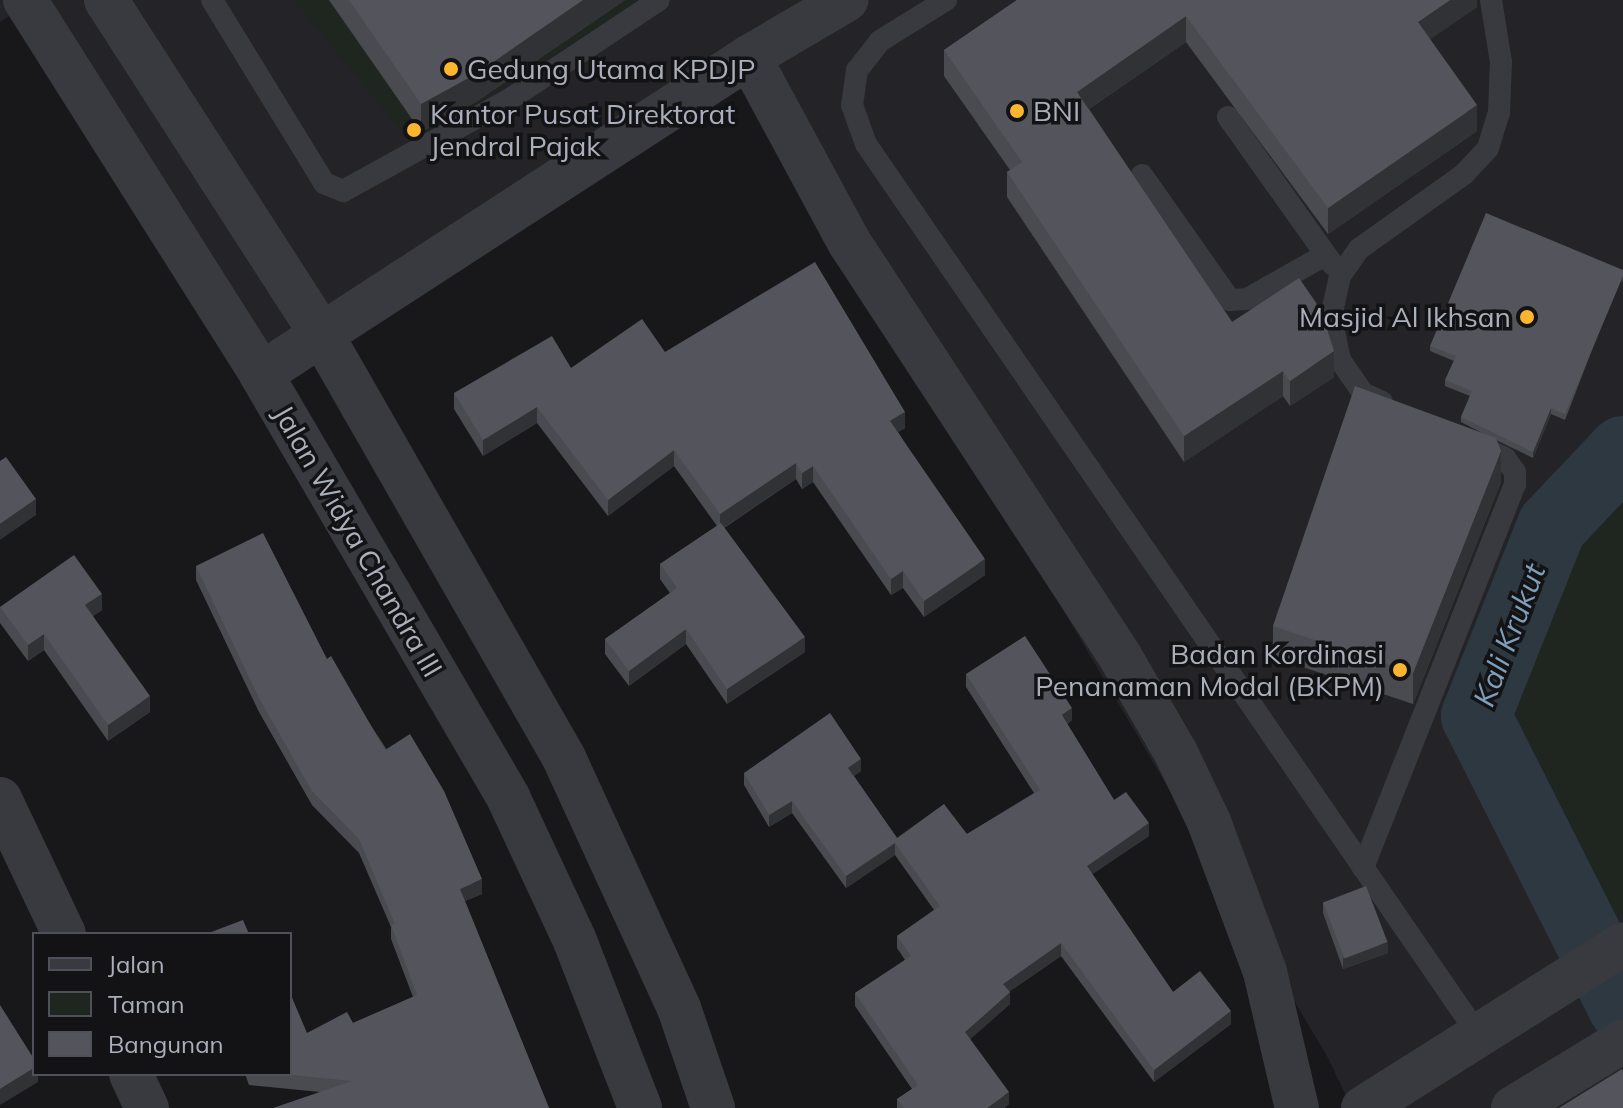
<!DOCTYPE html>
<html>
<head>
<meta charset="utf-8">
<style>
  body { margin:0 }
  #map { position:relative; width:1623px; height:1108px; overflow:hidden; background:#18181b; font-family:Mulish,sans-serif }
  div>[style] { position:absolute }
  .built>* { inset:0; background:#242428 }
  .green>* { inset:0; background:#1e261f }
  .river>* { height:70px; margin:-35px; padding:0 35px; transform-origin:35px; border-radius:35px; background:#2d3840 }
  .service>* { height:22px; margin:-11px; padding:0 11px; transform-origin:11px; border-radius:11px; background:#393a40 }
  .minor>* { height:44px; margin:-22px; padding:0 22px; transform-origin:22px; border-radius:22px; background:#393a40 }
  .tertiary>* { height:44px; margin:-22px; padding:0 22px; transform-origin:22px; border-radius:22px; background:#393a40 }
  .wall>* { inset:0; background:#494b50 }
  .shaded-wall>* { inset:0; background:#313236; transform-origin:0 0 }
  .building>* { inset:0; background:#54555c; transform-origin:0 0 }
  .dots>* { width:22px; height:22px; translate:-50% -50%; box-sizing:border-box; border:4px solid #131316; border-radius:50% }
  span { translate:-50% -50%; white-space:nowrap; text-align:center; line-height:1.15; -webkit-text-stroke:7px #131316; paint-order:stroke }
  .poi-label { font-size:28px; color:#aaafbb }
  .left { translate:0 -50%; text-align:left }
  .right { translate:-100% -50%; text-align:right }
  .street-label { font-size:28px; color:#aaafbb }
  .water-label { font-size:30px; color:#7f9eb7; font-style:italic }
  .legend { position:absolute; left:32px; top:932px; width:260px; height:144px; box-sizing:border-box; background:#131316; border:2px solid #4f5158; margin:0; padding:10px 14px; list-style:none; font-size:24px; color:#aaafbb }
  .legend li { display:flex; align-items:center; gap:16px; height:40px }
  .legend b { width:40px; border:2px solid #4f5158 }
</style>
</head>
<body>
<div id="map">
  <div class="built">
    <div style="clip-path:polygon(0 0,1623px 0,1623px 1108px,1352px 1108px,1328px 1058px,745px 72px,286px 378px,32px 1px,0 22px)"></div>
  </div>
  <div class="green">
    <div style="clip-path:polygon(294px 0,642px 0,412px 144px)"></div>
    <div style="clip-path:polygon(1623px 479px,1623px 913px,1604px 926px,1496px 717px,1571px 537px)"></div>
  </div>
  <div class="river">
    <div style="left:1623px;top:451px;width:103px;rotate:133.4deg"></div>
    <div style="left:1552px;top:526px;width:205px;rotate:111.8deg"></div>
    <div style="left:1476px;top:716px;width:326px;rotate:63.2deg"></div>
  </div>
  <div class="service">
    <div style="left:212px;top:0;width:215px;rotate:58.5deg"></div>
    <div style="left:324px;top:183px;width:21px;rotate:23deg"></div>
    <div style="left:343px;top:191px;width:187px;rotate:-28.8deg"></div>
    <div style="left:507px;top:101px;width:182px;rotate:-33.6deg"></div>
    <div style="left:946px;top:0;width:78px;rotate:148.2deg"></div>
    <div style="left:880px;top:41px;width:37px;rotate:128deg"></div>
    <div style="left:857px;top:70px;width:35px;rotate:98deg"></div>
    <div style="left:852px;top:105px;width:41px;rotate:70.3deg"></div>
    <div style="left:866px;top:144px;width:1082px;rotate:55.5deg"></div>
    <div style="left:1228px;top:117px;width:181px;rotate:54.6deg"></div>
    <div style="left:1142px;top:175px;width:153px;rotate:54.9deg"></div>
    <div style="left:1230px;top:300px;width:17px;rotate:-3deg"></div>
    <div style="left:1247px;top:299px;width:90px;rotate:-29.4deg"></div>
    <div style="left:1382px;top:402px;width:21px;rotate:-155deg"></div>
    <div style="left:1363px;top:393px;width:40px;rotate:-124.9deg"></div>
    <div style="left:1340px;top:360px;width:44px;rotate:-101.8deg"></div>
    <div style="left:1331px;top:317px;width:42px;rotate:-77.6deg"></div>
    <div style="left:1340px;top:276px;width:33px;rotate:-55deg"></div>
    <div style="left:1359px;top:249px;width:129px;rotate:-35.5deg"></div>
    <div style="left:1464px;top:174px;width:35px;rotate:-47deg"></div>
    <div style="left:1488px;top:148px;width:37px;rotate:-73deg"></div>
    <div style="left:1499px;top:113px;width:51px;rotate:-87.8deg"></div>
    <div style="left:1501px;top:62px;width:63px;rotate:-99.2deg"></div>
    <div style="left:1363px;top:868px;width:412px;rotate:-68.4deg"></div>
    <div style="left:1515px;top:485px;width:13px;rotate:-90deg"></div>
    <div style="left:1515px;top:472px;width:17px;rotate:-126deg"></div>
    <div style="left:1505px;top:458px;width:33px;rotate:-155deg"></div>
  </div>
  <div class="minor">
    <div style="left:25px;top:0;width:442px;rotate:57.7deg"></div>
    <div style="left:261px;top:374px;width:490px;rotate:59.7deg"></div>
    <div style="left:508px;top:797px;width:159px;rotate:65deg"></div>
    <div style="left:575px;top:941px;width:179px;rotate:68.7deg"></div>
    <div style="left:106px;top:0;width:401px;rotate:57.2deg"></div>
    <div style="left:323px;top:337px;width:485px;rotate:60.2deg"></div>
    <div style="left:564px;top:758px;width:275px;rotate:65.3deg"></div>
    <div style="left:679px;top:1008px;width:106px;rotate:71.2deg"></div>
    <div style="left:749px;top:57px;width:210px;rotate:61.6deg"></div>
    <div style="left:849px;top:242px;width:497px;rotate:56.8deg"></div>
    <div style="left:1121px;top:658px;width:110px;rotate:59.9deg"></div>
    <div style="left:1176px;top:753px;width:76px;rotate:64.4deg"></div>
    <div style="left:1209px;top:822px;width:160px;rotate:69.5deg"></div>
    <div style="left:1265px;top:972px;width:140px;rotate:76.8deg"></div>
    <div style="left:261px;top:374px;width:582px;rotate:-33.01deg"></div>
    <div style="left:749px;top:57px;width:113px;rotate:-30.4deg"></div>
    <div style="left:0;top:799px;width:149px;rotate:64.6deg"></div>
    <div style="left:131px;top:1074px;width:38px;rotate:65deg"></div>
  </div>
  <div class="tertiary">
    <div style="left:1363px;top:1108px;width:307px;rotate:-32.2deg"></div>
    <div style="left:1513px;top:1108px;width:129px;rotate:-31.3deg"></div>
  </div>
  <div class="wall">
    <div style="clip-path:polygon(329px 0,625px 0,476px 102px,421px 132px)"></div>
    <div style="clip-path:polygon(1017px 0,1477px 0,1477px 7px,1430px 39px,1477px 131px,1328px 234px,1186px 42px,1089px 109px,1232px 322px,1334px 377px,1290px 406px,1283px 396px,1184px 462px,1007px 197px,1007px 172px,1010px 170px,944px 76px,944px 50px)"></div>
    <div style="clip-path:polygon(1623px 270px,1565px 420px,1551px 414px,1533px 458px,1496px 440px,1501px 482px,1413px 704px,1273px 657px,1273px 626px,1484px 434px,1461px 422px,1461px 417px,1470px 396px,1445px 386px,1445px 380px,1454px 361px,1430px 351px,1430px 346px)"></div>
    <div style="clip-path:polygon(665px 352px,905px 428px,898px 432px,985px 575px,924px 617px,903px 588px,891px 595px,813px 482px,802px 489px,796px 479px,724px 528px,805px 652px,727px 704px,686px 644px,629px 686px,605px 654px,605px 639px,670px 593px,660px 579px,660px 564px,717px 526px,674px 466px,608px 516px,537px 423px,483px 456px,454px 409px,454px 393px,571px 368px)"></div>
    <div style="clip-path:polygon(196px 566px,327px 659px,482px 894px,465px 901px,549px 1108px,320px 1092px,249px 1085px,245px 1074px,290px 1074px,307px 1033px,353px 1023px,413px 997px,391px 939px,391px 927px,359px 853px,312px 805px,259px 712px,196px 580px)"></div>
    <div style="clip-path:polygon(0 607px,102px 610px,93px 616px,150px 712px,108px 741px,44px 650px,28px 661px,0 623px)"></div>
    <div style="clip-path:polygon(966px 674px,1072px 720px,1067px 724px,1114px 800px,1149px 836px,1092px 874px,1173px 992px,1231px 1024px,1154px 1082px,1061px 956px,1010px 991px,1010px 1004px,970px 1039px,1009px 1104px,1004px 1108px,897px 1108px,897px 1099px,912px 1089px,855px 1006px,855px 993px,905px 960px,897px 948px,897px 936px,934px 910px,895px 855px,846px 888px,792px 813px,769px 827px,744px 785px,744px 773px,861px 771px,854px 776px,897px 838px,967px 834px,1034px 793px,966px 687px)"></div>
    <div style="clip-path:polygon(1323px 902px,1388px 953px,1343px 969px,1323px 913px)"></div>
  </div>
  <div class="shaded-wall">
    <div style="clip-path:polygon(583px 0,625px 0,476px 102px,421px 132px,421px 104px)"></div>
    <div style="clip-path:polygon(1450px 0,1477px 0,1477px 7px,1418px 48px,1418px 22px)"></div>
    <div style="clip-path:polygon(1186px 16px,1186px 42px,1077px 117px,1077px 92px)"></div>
    <div style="clip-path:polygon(1477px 105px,1477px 131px,1328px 234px,1328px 208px)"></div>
    <div style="left:1623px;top:276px;width:6px;height:150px;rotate:90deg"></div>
    <div style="clip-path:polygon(1334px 351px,1334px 377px,1290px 406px,1290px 381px)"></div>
    <div style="clip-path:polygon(1283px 371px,1283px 396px,1184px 462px,1184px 436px)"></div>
    <div style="clip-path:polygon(537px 407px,537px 423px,483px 456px,483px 440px)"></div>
    <div style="clip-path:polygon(1551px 408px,1551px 414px,1533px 458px,1533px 452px)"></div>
    <div style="clip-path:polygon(905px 412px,905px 428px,890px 437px,890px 421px)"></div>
    <div style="clip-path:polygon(674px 450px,674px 466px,608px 516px,608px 500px)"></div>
    <div style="clip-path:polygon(1501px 451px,1501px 482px,1413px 704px,1413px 673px)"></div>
    <div style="clip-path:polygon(796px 463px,796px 479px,720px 530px,720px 514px)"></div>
    <div style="clip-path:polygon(813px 466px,813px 482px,802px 489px,802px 473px)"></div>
    <div style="clip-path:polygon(36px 499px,36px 515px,0 540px,0 524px)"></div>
    <div style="clip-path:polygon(985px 559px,985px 575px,924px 617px,924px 601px)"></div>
    <div style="clip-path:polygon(903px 571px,903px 588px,891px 595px,891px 579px)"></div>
    <div style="clip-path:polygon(102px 594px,102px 610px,85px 621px,85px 605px)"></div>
    <div style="clip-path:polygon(686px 629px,686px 644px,629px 686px,629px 671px)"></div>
    <div style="clip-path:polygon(44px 634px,44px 650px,28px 661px,28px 645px)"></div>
    <div style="clip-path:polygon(805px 637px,805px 652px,727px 704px,727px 689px)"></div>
    <div style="clip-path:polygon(150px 696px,150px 712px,108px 741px,108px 725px)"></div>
    <div style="clip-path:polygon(1072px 708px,1072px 720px,1062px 727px,1062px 715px)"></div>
    <div style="clip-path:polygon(861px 759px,861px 771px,848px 780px,848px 768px)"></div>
    <div style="clip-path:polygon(792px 801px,792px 813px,769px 827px,769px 815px)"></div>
    <div style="clip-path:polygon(1149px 823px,1149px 836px,1087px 878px,1087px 866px)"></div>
    <div style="clip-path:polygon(895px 843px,895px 855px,846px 888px,846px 876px)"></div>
    <div style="clip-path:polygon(482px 879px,482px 894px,460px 903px,460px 889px)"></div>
    <div style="clip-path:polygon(1388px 942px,1388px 953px,1343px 969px,1343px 958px)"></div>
    <div style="clip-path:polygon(1061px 943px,1061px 956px,1003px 996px,1003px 984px)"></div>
    <div style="clip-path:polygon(1010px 992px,1010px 1004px,965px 1044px,965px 1032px)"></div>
    <div style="clip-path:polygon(1231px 1011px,1231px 1024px,1154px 1082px,1154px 1070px)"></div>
    <div style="clip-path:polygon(34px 1068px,34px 1074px,38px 1074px,38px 1082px,0 1105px,0 1089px)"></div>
    <div style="clip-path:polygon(1009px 1092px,1009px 1104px,1004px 1108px,987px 1108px)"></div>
  </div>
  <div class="building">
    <div style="clip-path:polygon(349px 0,583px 0,476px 74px,421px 104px)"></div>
    <div style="clip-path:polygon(1017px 0,1450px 0,1418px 22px,1477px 105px,1328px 208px,1186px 16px,1077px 92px,1232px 322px,1299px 278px,1321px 310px,1334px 351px,1290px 381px,1283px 371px,1184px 436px,1007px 172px,1022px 162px,944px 50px)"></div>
    <div style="clip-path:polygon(1486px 213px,1623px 270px,1623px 276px,1565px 414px,1551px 408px,1533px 452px,1461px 417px,1472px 391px,1445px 380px,1456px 356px,1430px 346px)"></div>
    <div style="clip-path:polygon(815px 262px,905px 412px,890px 421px,985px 559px,924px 601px,903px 571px,891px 579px,813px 466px,802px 473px,796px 463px,720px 514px,674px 450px,608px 500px,537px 407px,483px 440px,454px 393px,552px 336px,571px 368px,642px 319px,665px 352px)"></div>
    <div style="clip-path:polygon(1355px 386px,1496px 438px,1501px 451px,1413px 673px,1273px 626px)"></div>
    <div style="clip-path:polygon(6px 457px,36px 499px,0 524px,0 461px)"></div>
    <div style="clip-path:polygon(721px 523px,805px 637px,727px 689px,686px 629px,629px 671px,605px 639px,677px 588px,660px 564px)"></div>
    <div style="clip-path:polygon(263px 533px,327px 659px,331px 656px,385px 750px,410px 734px,444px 791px,482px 879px,460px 889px,549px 1108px,273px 1108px,352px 1081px,283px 1074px,290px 1074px,290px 993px,307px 1033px,347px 1012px,353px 1023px,417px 995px,391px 925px,395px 924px,359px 839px,312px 791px,259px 698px,196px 566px)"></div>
    <div style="clip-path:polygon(74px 555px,102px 594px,85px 605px,150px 696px,108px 725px,44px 634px,28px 645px,0 607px)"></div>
    <div style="clip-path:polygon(1025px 636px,1072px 708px,1062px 715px,1114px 800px,1126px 792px,1149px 823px,1087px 866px,1173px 992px,1200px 971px,1231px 1011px,1154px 1070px,1061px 943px,1003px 984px,1010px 992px,965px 1032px,1009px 1092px,987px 1108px,904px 1108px,897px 1099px,918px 1085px,855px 993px,911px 956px,897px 936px,940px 906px,895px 843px,846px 876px,792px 801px,769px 815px,744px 773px,830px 713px,861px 759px,848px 768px,897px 838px,944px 804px,967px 834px,1040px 790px,966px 674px)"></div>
    <div style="left:1366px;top:886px;width:60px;height:46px;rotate:69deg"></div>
    <div style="clip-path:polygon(243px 920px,249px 934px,206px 934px)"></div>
    <div style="clip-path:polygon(0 1005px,34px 1059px,34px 1068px,0 1089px)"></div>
    <div style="clip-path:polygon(1622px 1069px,1623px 1072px,1623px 1108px,1559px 1108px)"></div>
  </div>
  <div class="dots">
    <div style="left:451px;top:69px;background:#fcb52f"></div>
    <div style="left:1017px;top:111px;background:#fcb52f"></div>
    <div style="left:414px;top:130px;background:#fcb52f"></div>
    <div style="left:1527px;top:317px;background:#fcb52f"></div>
    <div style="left:1400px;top:670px;background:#fcb52f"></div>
  </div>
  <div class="poi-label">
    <span class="left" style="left:467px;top:69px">Gedung Utama KPDJP</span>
    <span class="left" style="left:1033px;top:111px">BNI</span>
    <span class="left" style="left:430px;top:130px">Kantor Pusat Direktorat<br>Jendral Pajak</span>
    <span class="right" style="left:1511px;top:317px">Masjid Al Ikhsan</span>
    <span class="right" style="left:1384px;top:670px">Badan Kordinasi<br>Penanaman Modal (BKPM)</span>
  </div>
  <div class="street-label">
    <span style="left:358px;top:541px;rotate:60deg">Jalan Widya Chandra III</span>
  </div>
  <div class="water-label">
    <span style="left:1509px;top:635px;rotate:-69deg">Kali Krukut</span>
  </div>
  <ul class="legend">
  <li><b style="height:10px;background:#393a40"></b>Jalan</li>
  <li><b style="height:22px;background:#1e261f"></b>Taman</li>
  <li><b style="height:22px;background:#54555c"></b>Bangunan</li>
  </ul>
</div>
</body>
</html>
